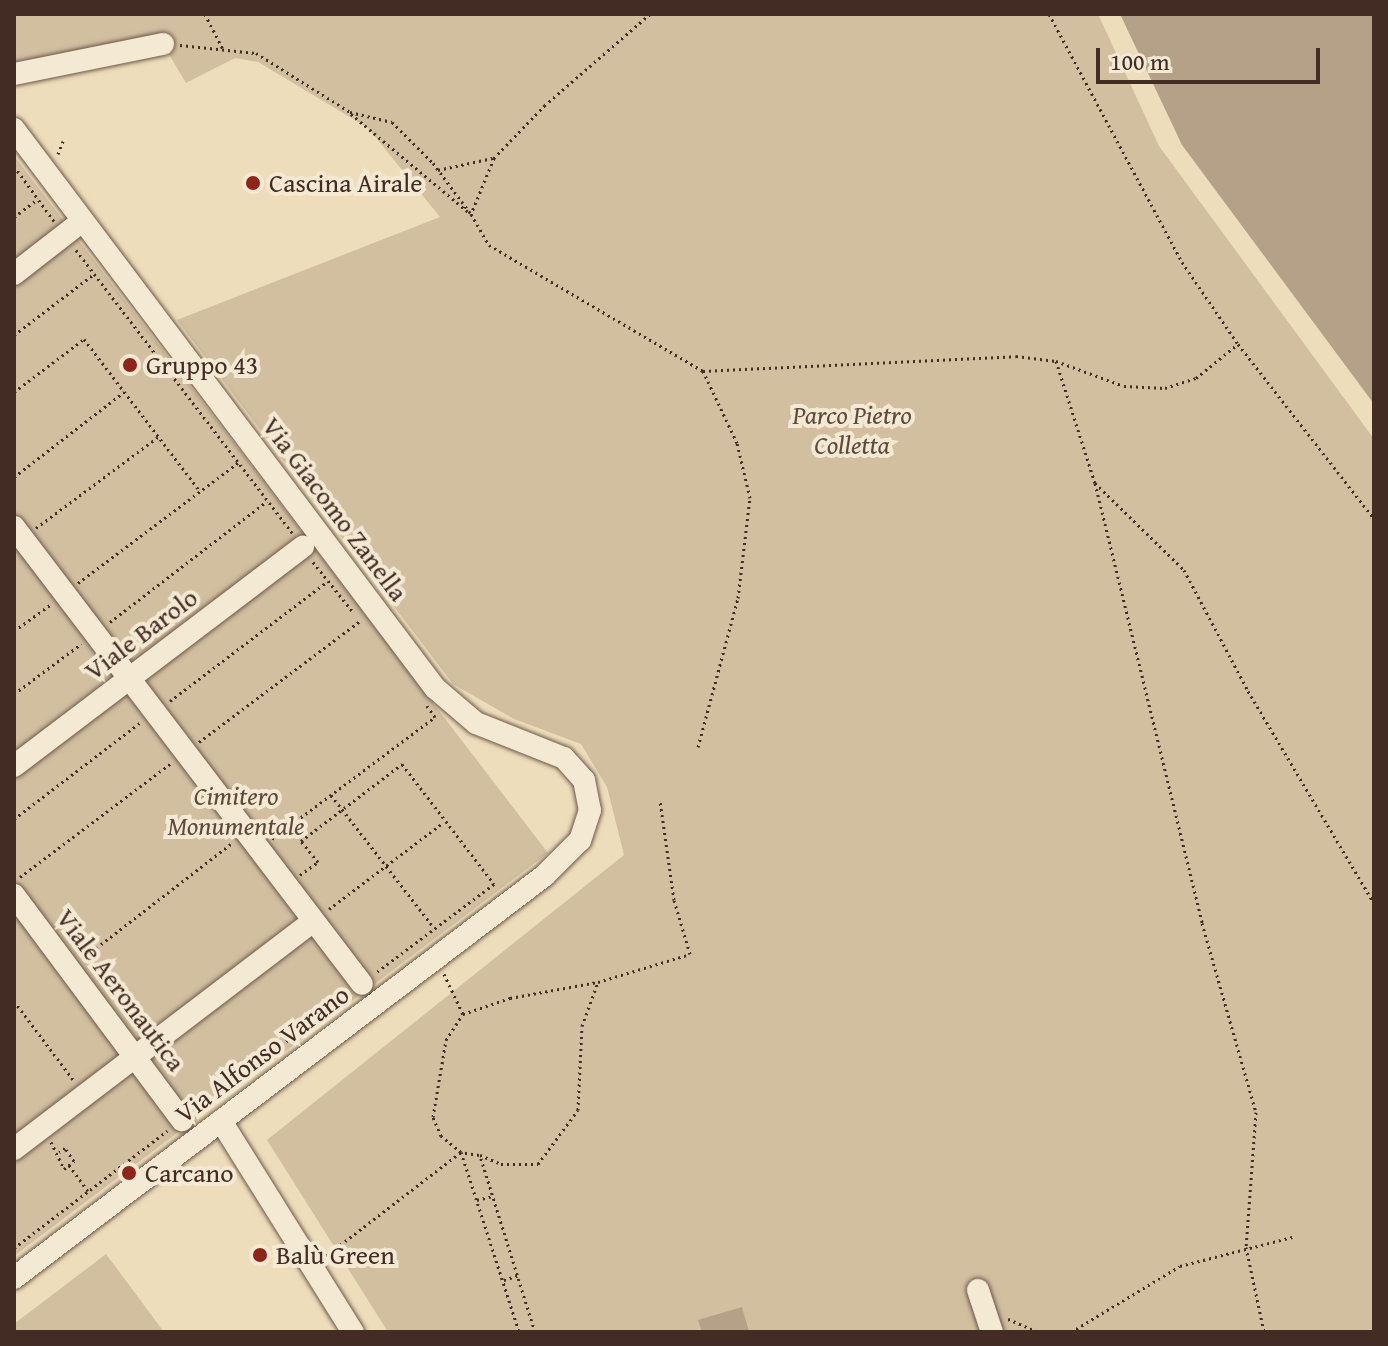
<!DOCTYPE html>
<html>
<head>
<meta charset="utf-8">
<style>
  body { margin:0 }
  #map { position:relative; width:1388px; height:1346px; overflow:hidden; background:#eeddba; font-family:"Gentium Book Plus",serif }
  div>[style] { position:absolute }
  .green>* { inset:0; background:#d1bfa0 }
  .water>* { inset:0; background:#b4a187 }
  .path>* { height:3px; margin-top:-1.5px; transform-origin:0; background:repeating-linear-gradient(90deg,#432c24 0 2px,transparent 0 6px) }
  .roads { filter:drop-shadow(0 0 2px #6e584a) drop-shadow(0 0 2px #6e584a) }
  .minor>* { height:22px; margin:-11px; padding:0 11px; transform-origin:11px; border-radius:11px; background:#f4e9d2 }
  .dots>* { width:22px; height:22px; translate:-50% -50%; box-sizing:border-box; border:4px solid #f4e9d2; border-radius:50% }
  span { translate:-50% -50%; white-space:nowrap; text-align:center; line-height:1.15; -webkit-text-stroke:8px #f4e9d2; paint-order:stroke }
  .poi-label { font-size:26px; color:#432c24 }
  .left { translate:0 -50%; text-align:left }
  .park-label { font-size:26px; color:#5f493d; font-style:italic }
  .street-label { font-size:26px; color:#432c24 }
  .frame { position:absolute; inset:0; border:16px solid #432c24; pointer-events:none }
  .scale { position:absolute; left:1096px; top:48px; width:224px; height:36px; box-sizing:border-box; border:4px solid #432c24; border-top:0; padding-left:10px; font-size:24px; line-height:28px; white-space:nowrap; color:#432c24; -webkit-text-stroke:6px #f4e9d2; paint-order:stroke }
</style>
</head>
<body>
<div id="map">
  <div class="green">
    <div style="clip-path:polygon(14px 14px,1098px 14px,1159px 146px,1374px 439px,1374px 1332px,388px 1332px,267px 1140px,624px 855px,607px 787px,581px 744px,514px 719px,453px 684px,177px 320px,440px 217px,368px 128px,258px 62px,235px 58px,186px 83px,158px 36px,14px 62px)"></div>
    <div style="clip-path:polygon(14px 156px,548px 853px,14px 1256px)"></div>
    <div style="clip-path:polygon(106px 1254px,164px 1332px,14px 1332px,14px 1324px)"></div>
  </div>
  <div class="water">
    <div style="clip-path:polygon(1120px 14px,1374px 14px,1374px 404px,1182px 145px)"></div>
    <div style="clip-path:polygon(742px 1307px,749px 1332px,702px 1332px,698px 1320px)"></div>
  </div>
  <div class="path">
    <div style="left:205px;top:14px;width:39px;rotate:63deg"></div>
    <div style="left:650px;top:14px;width:139px;rotate:139.1deg"></div>
    <div style="left:545px;top:105px;width:74px;rotate:133.9deg"></div>
    <div style="left:494px;top:158px;width:61px;rotate:112.3deg"></div>
    <div style="left:471px;top:214px;width:36px;rotate:60deg"></div>
    <div style="left:489px;top:245px;width:248px;rotate:30.5deg"></div>
    <div style="left:703px;top:371px;width:313px;rotate:-2.7deg"></div>
    <div style="left:1016px;top:356px;width:40px;rotate:7.1deg"></div>
    <div style="left:1056px;top:361px;width:72px;rotate:20.2deg"></div>
    <div style="left:1124px;top:386px;width:41px;rotate:2.8deg"></div>
    <div style="left:1165px;top:388px;width:33px;rotate:-18deg"></div>
    <div style="left:1196px;top:378px;width:54px;rotate:-39deg"></div>
    <div style="left:1049px;top:14px;width:281px;rotate:61.8deg"></div>
    <div style="left:1182px;top:262px;width:99px;rotate:55.7deg"></div>
    <div style="left:1238px;top:344px;width:222px;rotate:52.1deg"></div>
    <div style="left:180px;top:45px;width:76px;rotate:6deg"></div>
    <div style="left:256px;top:53px;width:111px;rotate:32.1deg"></div>
    <div style="left:350px;top:112px;width:43px;rotate:13.4deg"></div>
    <div style="left:392px;top:122px;width:58px;rotate:45deg"></div>
    <div style="left:433px;top:163px;width:64px;rotate:53.3deg"></div>
    <div style="left:351px;top:114px;width:153px;rotate:39.9deg"></div>
    <div style="left:58px;top:154px;width:14px;rotate:-69deg"></div>
    <div style="left:14px;top:166px;width:68px;rotate:54deg"></div>
    <div style="left:438px;top:170px;width:56px;rotate:-12.3deg"></div>
    <div style="left:14px;top:217px;width:30px;rotate:-37deg"></div>
    <div style="left:76px;top:250px;width:356px;rotate:52.6deg"></div>
    <div style="left:14px;top:335px;width:101px;rotate:-37.3deg"></div>
    <div style="left:1056px;top:361px;width:128px;rotate:72.3deg"></div>
    <div style="left:1095px;top:483px;width:453px;rotate:76.3deg"></div>
    <div style="left:1202px;top:923px;width:197px;rotate:74.1deg"></div>
    <div style="left:1256px;top:1112px;width:135px;rotate:94.2deg"></div>
    <div style="left:1246px;top:1247px;width:87px;rotate:78deg"></div>
    <div style="left:14px;top:392px;width:88px;rotate:-37.1deg"></div>
    <div style="left:84px;top:339px;width:191px;rotate:52.7deg"></div>
    <div style="left:14px;top:477px;width:139px;rotate:-37.7deg"></div>
    <div style="left:1095px;top:483px;width:124px;rotate:44.3deg"></div>
    <div style="left:1184px;top:570px;width:137px;rotate:62.1deg"></div>
    <div style="left:1248px;top:691px;width:247px;rotate:59.3deg"></div>
    <div style="left:36px;top:528px;width:152px;rotate:-36.7deg"></div>
    <div style="left:313px;top:562px;width:64px;rotate:51.3deg"></div>
    <div style="left:78px;top:583px;width:200px;rotate:-36.9deg"></div>
    <div style="left:110px;top:622px;width:198px;rotate:-37.6deg"></div>
    <div style="left:14px;top:631px;width:44px;rotate:-35.8deg"></div>
    <div style="left:14px;top:694px;width:84px;rotate:-36.7deg"></div>
    <div style="left:170px;top:701px;width:198px;rotate:-37.2deg"></div>
    <div style="left:199px;top:742px;width:201px;rotate:-36.9deg"></div>
    <div style="left:698px;top:747px;width:154px;rotate:-75deg"></div>
    <div style="left:738px;top:598px;width:101px;rotate:-83.2deg"></div>
    <div style="left:750px;top:498px;width:57px;rotate:-103.3deg"></div>
    <div style="left:737px;top:443px;width:80px;rotate:-115.3deg"></div>
    <div style="left:331px;top:795px;width:168px;rotate:52.2deg"></div>
    <div style="left:14px;top:819px;width:160px;rotate:-37.4deg"></div>
    <div style="left:272px;top:839px;width:204px;rotate:-36.8deg"></div>
    <div style="left:435px;top:717px;width:14px;rotate:-126deg"></div>
    <div style="left:300px;top:875px;width:22px;rotate:-36deg"></div>
    <div style="left:318px;top:862px;width:27px;rotate:-129deg"></div>
    <div style="left:301px;top:841px;width:127px;rotate:-37.3deg"></div>
    <div style="left:402px;top:764px;width:151px;rotate:52.5deg"></div>
    <div style="left:494px;top:884px;width:146px;rotate:143.1deg"></div>
    <div style="left:20px;top:877px;width:188px;rotate:-37deg"></div>
    <div style="left:329px;top:909px;width:144px;rotate:-37.1deg"></div>
    <div style="left:82px;top:959px;width:188px;rotate:-37.7deg"></div>
    <div style="left:444px;top:974px;width:44px;rotate:64.6deg"></div>
    <div style="left:14px;top:1001px;width:100px;rotate:53.1deg"></div>
    <div style="left:195px;top:1110px;width:193px;rotate:-37deg"></div>
    <div style="left:51px;top:1142px;width:30px;rotate:64deg"></div>
    <div style="left:64px;top:1169px;width:13px;rotate:-39deg"></div>
    <div style="left:74px;top:1161px;width:16px;rotate:-125deg"></div>
    <div style="left:65px;top:1148px;width:7px;rotate:146deg"></div>
    <div style="left:479px;top:1155px;width:18px;rotate:-171deg"></div>
    <div style="left:461px;top:1152px;width:26px;rotate:-141deg"></div>
    <div style="left:441px;top:1136px;width:21px;rotate:-113deg"></div>
    <div style="left:433px;top:1117px;width:78px;rotate:-80.4deg"></div>
    <div style="left:446px;top:1040px;width:31px;rotate:-57deg"></div>
    <div style="left:463px;top:1014px;width:50px;rotate:-18.8deg"></div>
    <div style="left:510px;top:998px;width:89px;rotate:-10.3deg"></div>
    <div style="left:69px;top:1165px;width:32px;rotate:54deg"></div>
    <div style="left:477px;top:1200px;width:16px;rotate:-14deg"></div>
    <div style="left:14px;top:1248px;width:193px;rotate:-37.4deg"></div>
    <div style="left:326px;top:1256px;width:170px;rotate:-37.6deg"></div>
    <div style="left:461px;top:1152px;width:189px;rotate:72.1deg"></div>
    <div style="left:504px;top:1280px;width:16px;rotate:-18deg"></div>
    <div style="left:1008px;top:1319px;width:33px;rotate:23deg"></div>
    <div style="left:535px;top:1332px;width:185px;rotate:-107.3deg"></div>
    <div style="left:480px;top:1155px;width:23px;rotate:23deg"></div>
    <div style="left:501px;top:1164px;width:37px"></div>
    <div style="left:538px;top:1164px;width:67px;rotate:-53.5deg"></div>
    <div style="left:578px;top:1110px;width:84px;rotate:-87.3deg"></div>
    <div style="left:582px;top:1026px;width:47px;rotate:-70deg"></div>
    <div style="left:598px;top:982px;width:96px;rotate:-16.9deg"></div>
    <div style="left:690px;top:954px;width:56px;rotate:-106.5deg"></div>
    <div style="left:674px;top:900px;width:101px;rotate:-98deg"></div>
    <div style="left:1071px;top:1332px;width:127px;rotate:-31.2deg"></div>
    <div style="left:1180px;top:1266px;width:116px;rotate:-14.5deg"></div>
  </div>
  <div class="roads">
    <div class="minor">
      <div style="left:14px;top:74px;width:152px;rotate:-11.4deg"></div>
      <div style="left:14px;top:129px;width:700px;rotate:53.02deg"></div>
      <div style="left:435px;top:688px;width:54px;rotate:40.5deg"></div>
      <div style="left:476px;top:723px;width:95px;rotate:21.7deg"></div>
      <div style="left:564px;top:758px;width:30px;rotate:48deg"></div>
      <div style="left:584px;top:780px;width:31px;rotate:79deg"></div>
      <div style="left:590px;top:810px;width:32px;rotate:108deg"></div>
      <div style="left:580px;top:840px;width:51px;rotate:135deg"></div>
      <div style="left:544px;top:876px;width:665px;rotate:142.82deg"></div>
      <div style="left:14px;top:274px;width:85px;rotate:-37.8deg"></div>
      <div style="left:14px;top:527px;width:574px;rotate:52.71deg"></div>
      <div style="left:14px;top:766px;width:363px;rotate:-37.2deg"></div>
      <div style="left:14px;top:895px;width:281px;rotate:53.3deg"></div>
      <div style="left:221px;top:1121px;width:249px;rotate:58deg"></div>
      <div style="left:14px;top:1149px;width:376px;rotate:-37.3deg"></div>
      <div style="left:978px;top:1290px;width:44px;rotate:71.6deg"></div>
    </div>
  </div>
  <div class="dots">
    <div style="left:253px;top:183px;background:#8f2418"></div>
    <div style="left:130px;top:365px;background:#8f2418"></div>
    <div style="left:129px;top:1173px;background:#8f2418"></div>
    <div style="left:260px;top:1255px;background:#8f2418"></div>
  </div>
  <div class="poi-label">
    <span class="left" style="left:269px;top:183px">Cascina Airale</span>
    <span class="left" style="left:146px;top:365px">Gruppo 43</span>
    <span class="left" style="left:145px;top:1173px">Carcano</span>
    <span class="left" style="left:276px;top:1255px">Balù Green</span>
  </div>
  <div class="park-label">
    <span style="left:852px;top:430px">Parco Pietro<br>Colletta</span>
    <span style="left:236px;top:811px">Cimitero<br>Monumentale</span>
  </div>
  <div class="street-label">
    <span style="left:335px;top:509px;rotate:53deg">Via Giacomo Zanella</span>
    <span style="left:141px;top:634px;rotate:-37deg">Viale Barolo</span>
    <span style="left:121px;top:990px;rotate:53deg">Viale Aeronautica</span>
    <span style="left:262px;top:1054px;rotate:-37deg">Via Alfonso Varano</span>
  </div>
  <div class="frame"></div>
  <div class="scale">100 m</div>
</div>
</body>
</html>
